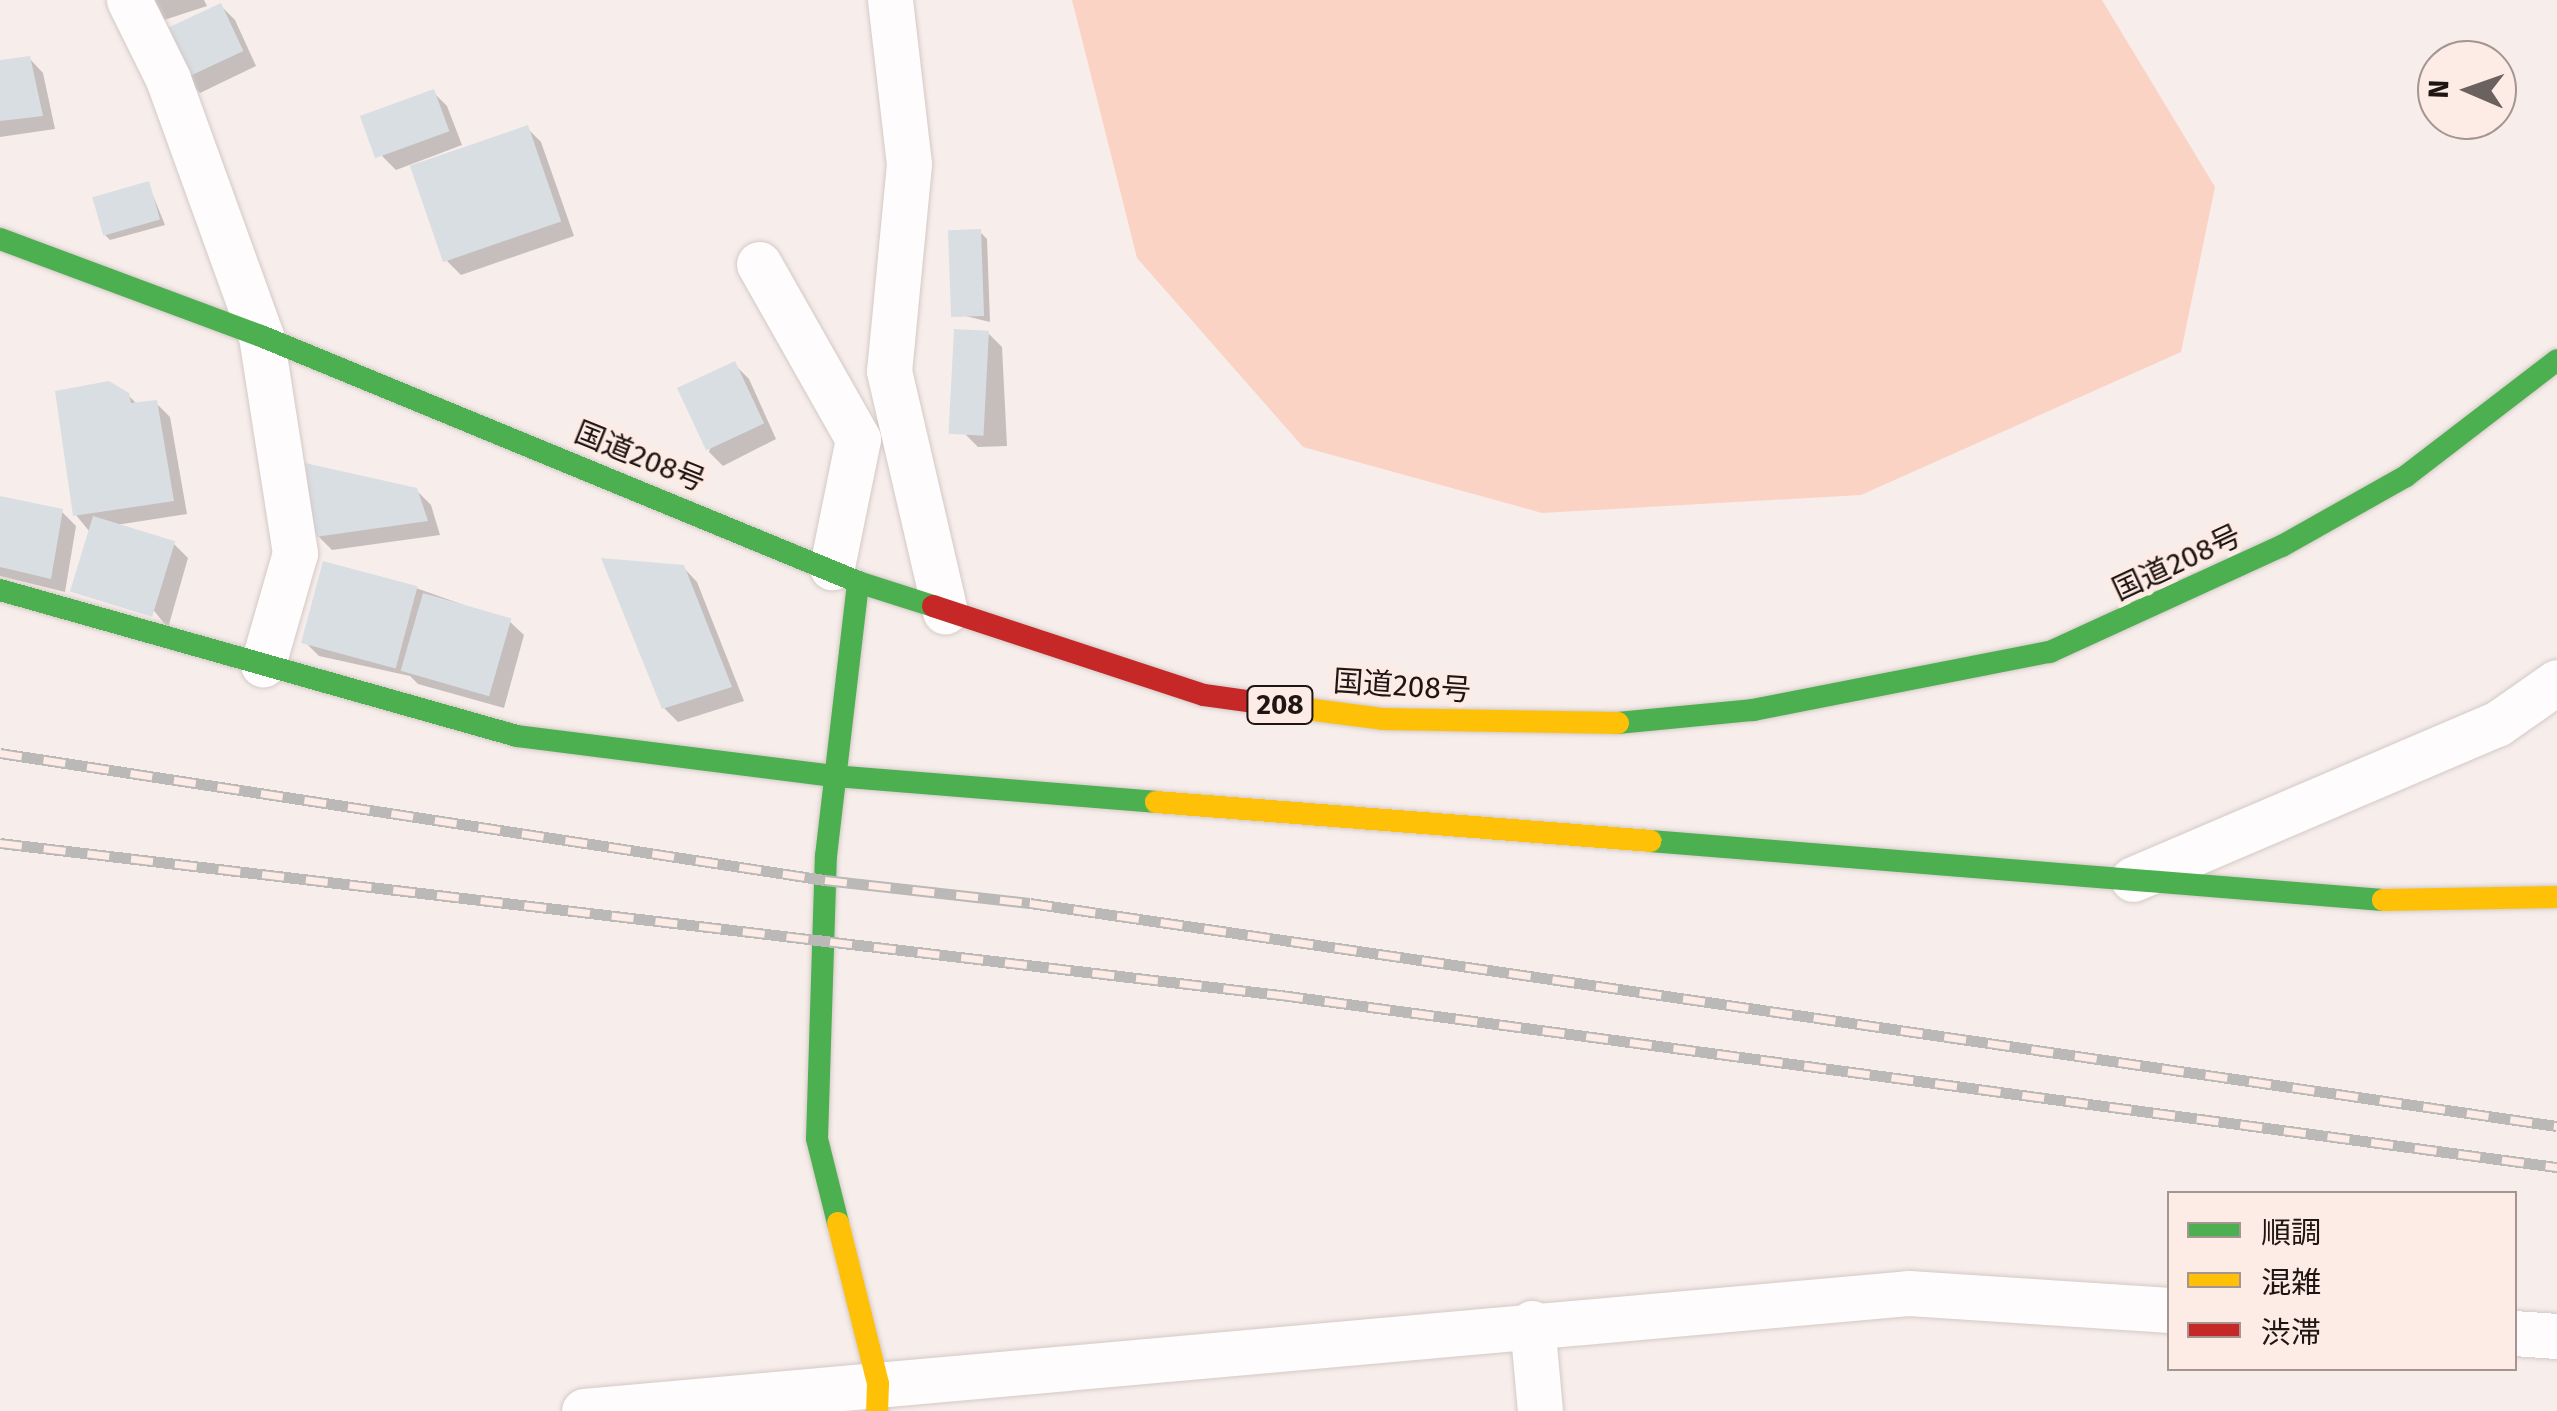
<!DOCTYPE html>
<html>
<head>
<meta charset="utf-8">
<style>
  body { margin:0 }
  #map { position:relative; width:2557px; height:1411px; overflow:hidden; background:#f7eeeb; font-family:"Fira Sans","Noto Sans JP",sans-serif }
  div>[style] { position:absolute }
  .green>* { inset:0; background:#fbd3c5 }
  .shadow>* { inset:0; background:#0003 }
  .building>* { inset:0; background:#d9dee3; transform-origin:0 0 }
  .roads { filter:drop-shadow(0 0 2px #d3c9c6) drop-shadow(0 0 2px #d3c9c6) }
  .street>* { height:45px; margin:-22.5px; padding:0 22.5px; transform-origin:22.5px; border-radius:22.5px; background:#fefcfc }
  .fast>* { height:22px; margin:-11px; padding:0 11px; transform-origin:11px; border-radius:11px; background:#4caf50 }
  .slow>* { height:22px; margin:-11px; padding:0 11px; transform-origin:11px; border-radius:11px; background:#ffc107 }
  .jam>* { height:22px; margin:-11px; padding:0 11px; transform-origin:11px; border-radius:11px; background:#c62828 }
  .rail>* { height:11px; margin-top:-5.5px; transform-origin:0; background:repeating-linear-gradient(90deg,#fdebe5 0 22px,#bbb8b8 0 44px); box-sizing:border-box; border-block:2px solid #bbb8b8 }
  span { translate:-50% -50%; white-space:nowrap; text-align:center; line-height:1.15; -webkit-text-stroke:10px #fdebe5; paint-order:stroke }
  .shield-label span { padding:2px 8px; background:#fdebe5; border:2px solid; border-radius:8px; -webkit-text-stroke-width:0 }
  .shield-label { font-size:28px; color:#1f1512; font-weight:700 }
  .street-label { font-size:30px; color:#1f1512 }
  .legend { position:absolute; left:2167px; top:1191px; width:350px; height:180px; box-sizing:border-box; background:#fdebe5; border:2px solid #a49591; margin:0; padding:12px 18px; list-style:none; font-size:30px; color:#1f1512 }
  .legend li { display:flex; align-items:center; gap:20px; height:50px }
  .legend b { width:50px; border:2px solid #a49591 }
  .north { position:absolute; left:2417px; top:40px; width:100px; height:100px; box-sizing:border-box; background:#fdebe5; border:2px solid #a49591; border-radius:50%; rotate:272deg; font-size:28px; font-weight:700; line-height:40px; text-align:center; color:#1f1512 }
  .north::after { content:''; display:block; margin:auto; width:35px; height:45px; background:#6b615e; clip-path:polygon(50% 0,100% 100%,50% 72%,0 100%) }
</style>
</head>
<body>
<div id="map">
  <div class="green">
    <div style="clip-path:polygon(1072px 0,2102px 0,2215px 187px,2181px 352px,1861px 495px,1542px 513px,1303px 447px,1137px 258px)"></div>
  </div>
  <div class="shadow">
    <div style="clip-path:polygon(143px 0,204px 0,207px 6px,161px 21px)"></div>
    <div style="clip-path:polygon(221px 6px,235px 20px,256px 66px,200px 93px,186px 79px)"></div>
    <div style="clip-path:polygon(29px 58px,43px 73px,55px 129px,0 137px,0 63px)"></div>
    <div style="clip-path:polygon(433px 92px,447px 106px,462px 145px,396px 170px,382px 156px)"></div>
    <div style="clip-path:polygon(527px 128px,541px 142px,574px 236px,461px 275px,447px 261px)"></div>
    <div style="clip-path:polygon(148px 183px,165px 225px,110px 240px,104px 234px)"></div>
    <div style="clip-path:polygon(980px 232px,987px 239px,990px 322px,953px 313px)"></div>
    <div style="clip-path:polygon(988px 333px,1002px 347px,1007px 446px,978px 447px,964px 433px)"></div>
    <div style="clip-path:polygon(735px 365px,749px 379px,776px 439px,723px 466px,709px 452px)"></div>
    <div style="clip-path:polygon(128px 395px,138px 405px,156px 403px,170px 417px,187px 514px,116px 525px,174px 544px,188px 558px,168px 628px,76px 515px)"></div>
    <div style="clip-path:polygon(416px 490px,431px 505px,440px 535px,332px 550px,318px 536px)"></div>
    <div style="clip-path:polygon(0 499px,62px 512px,76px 526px,65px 592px,0 576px)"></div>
    <div style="clip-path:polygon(683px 567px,697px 582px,744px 701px,678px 722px,664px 708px)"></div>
    <div style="clip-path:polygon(416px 588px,509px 621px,524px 635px,504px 708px,418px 684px,410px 676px,319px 656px,305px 642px)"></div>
  </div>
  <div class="building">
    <div style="left:221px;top:3px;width:53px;height:68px;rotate:65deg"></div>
    <div style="clip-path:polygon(30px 56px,43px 116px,0 121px,0 60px)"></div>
    <div style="left:434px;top:89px;width:45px;height:79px;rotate:70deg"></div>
    <div style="left:528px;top:125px;width:102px;height:125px;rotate:71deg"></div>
    <div style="left:149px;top:181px;width:40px;height:59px;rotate:74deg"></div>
    <div style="left:981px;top:229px;width:87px;height:33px;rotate:88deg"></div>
    <div style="left:954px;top:329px;width:35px;height:105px;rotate:3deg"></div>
    <div style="left:735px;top:361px;width:69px;height:64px;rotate:65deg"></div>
    <div style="clip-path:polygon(109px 381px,129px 393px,131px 403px,157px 400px,174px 501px,73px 516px,55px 391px)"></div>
    <div style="clip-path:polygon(305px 463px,417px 488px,428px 521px,315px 537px)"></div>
    <div style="clip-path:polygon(0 496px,63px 509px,51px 579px,0 567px)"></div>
    <div style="left:93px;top:516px;width:86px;height:79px;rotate:17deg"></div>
    <div style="clip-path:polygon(601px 558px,684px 565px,732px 687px,662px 709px)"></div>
    <div style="left:323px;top:561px;width:98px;height:85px;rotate:15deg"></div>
    <div style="left:423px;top:593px;width:92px;height:81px;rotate:16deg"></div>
  </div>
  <div class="roads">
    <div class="street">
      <div style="left:129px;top:0;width:88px;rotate:63.7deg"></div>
      <div style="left:168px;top:79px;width:273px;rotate:70.1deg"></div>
      <div style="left:261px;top:336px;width:220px;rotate:81.1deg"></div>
      <div style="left:295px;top:553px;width:116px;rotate:106.1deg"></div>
      <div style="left:890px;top:0;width:165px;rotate:83.4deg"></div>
      <div style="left:909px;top:164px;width:208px;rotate:95.5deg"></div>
      <div style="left:889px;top:371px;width:247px;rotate:76.9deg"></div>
      <div style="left:759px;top:264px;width:201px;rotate:60.5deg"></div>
      <div style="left:858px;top:439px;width:131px;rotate:101.5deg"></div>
      <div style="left:2133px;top:879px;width:396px;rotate:-23.1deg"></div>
      <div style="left:2497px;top:724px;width:73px;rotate:-35deg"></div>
      <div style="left:1532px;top:1323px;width:88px;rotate:84.8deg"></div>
      <div style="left:2514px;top:1333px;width:43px;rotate:4deg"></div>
      <div style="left:584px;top:1411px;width:1329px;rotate:-5.09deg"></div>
      <div style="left:1908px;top:1293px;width:263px;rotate:3.7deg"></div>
    </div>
    <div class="fast">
      <div style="left:0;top:239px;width:278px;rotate:20.4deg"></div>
      <div style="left:261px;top:336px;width:646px;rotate:22.39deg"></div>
      <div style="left:858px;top:582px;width:79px;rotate:17.7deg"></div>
      <div style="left:0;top:590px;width:537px;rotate:15.77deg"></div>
      <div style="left:517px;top:736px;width:320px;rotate:7.2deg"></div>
      <div style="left:834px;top:776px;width:323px;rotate:4.6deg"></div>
      <div style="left:1618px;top:723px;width:136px;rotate:-5.5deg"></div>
      <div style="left:1753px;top:710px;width:303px;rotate:-11.1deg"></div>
      <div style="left:2050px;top:652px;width:255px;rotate:-24.6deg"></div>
      <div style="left:2282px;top:546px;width:142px;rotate:-29.4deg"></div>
      <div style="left:2406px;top:476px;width:190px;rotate:-37.5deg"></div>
      <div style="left:1650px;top:841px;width:735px;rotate:4.6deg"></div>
      <div style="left:838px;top:1223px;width:87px;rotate:-104deg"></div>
      <div style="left:817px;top:1139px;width:283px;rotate:-88.2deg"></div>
      <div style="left:826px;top:856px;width:276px;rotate:-83.3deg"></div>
    </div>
    <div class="slow">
      <div style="left:1276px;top:705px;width:109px;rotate:7.4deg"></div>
      <div style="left:1384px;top:719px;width:234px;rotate:1deg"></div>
      <div style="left:1156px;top:802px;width:496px;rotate:4.5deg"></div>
      <div style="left:2383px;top:900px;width:174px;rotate:-1deg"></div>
      <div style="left:838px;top:1223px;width:166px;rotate:76deg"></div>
      <div style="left:878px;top:1384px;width:27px;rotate:92deg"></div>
    </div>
    <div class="jam">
      <div style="left:933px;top:606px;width:285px;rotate:18.2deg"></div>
      <div style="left:1204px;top:695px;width:73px;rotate:7.9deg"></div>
    </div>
  </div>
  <div class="rail">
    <div style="left:0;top:753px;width:835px;rotate:8.75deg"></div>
    <div style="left:825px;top:880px;width:206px;rotate:6.4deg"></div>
    <div style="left:1030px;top:903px;width:1543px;rotate:8.31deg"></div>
    <div style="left:0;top:843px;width:1290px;rotate:6.77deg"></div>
    <div style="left:1281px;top:995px;width:1288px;rotate:7.68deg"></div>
  </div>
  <div class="shield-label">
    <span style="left:1280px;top:705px">208</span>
  </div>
  <div class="street-label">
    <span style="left:640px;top:457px;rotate:22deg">国道208号</span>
    <span style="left:2177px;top:563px;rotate:-25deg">国道208号</span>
    <span style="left:1402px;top:686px;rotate:4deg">国道208号</span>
  </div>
  <ul class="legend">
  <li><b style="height:12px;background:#4caf50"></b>順調</li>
  <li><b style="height:12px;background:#ffc107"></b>混雑</li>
  <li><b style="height:12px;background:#c62828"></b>渋滞</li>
  </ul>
  <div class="north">N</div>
</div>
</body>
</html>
